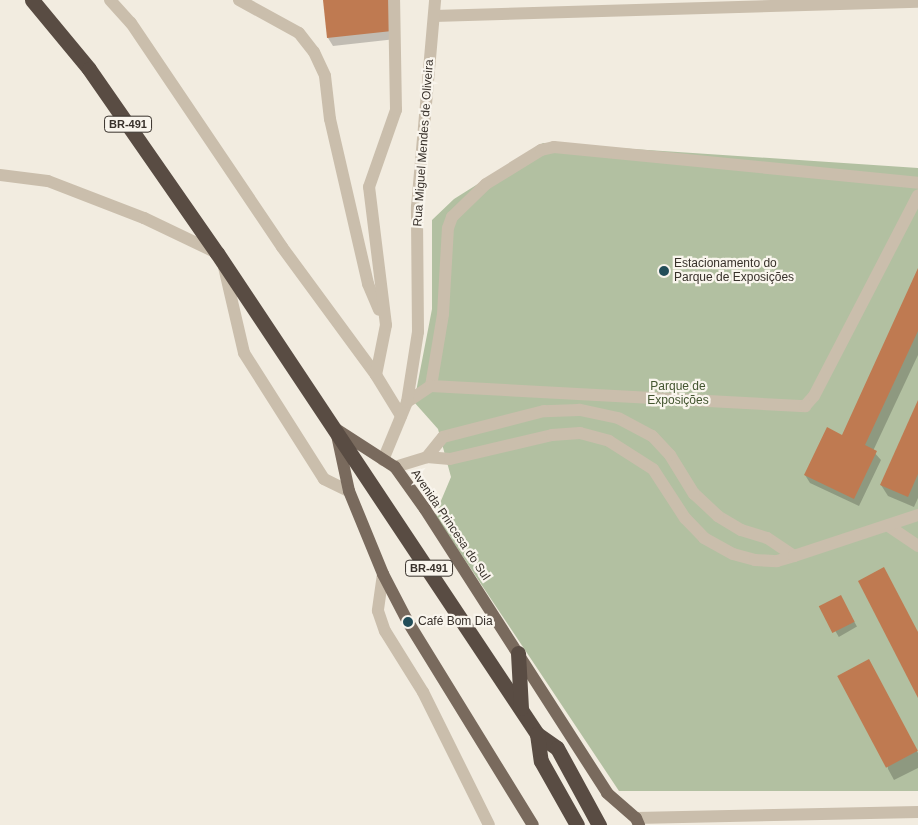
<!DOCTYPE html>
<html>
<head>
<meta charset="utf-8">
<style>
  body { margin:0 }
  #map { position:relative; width:918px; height:825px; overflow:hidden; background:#f2ece0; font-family:Arial,sans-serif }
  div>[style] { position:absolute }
  .green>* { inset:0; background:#b2c0a1 }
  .shadow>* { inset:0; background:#0003; transform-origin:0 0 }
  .building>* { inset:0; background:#bf7a51; transform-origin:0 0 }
  .minor>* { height:12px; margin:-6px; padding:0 6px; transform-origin:6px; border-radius:6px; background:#cabeac }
  .major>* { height:12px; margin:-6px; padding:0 6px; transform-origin:6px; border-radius:6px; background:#796a5d }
  .highway>* { height:15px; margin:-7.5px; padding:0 7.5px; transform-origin:7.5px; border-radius:7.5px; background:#594c43 }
  .dots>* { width:14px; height:14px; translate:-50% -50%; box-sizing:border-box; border:2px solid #f9f5ed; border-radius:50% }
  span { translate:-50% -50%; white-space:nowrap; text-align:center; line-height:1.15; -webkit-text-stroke:4.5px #f9f5ed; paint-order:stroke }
  .shield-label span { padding:1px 4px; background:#f9f5ed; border:1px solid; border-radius:4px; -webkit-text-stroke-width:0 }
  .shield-label { font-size:11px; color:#38312b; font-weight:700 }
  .street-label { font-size:12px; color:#38312b }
  .poi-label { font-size:12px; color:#38312b }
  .left { translate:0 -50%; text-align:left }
  .park-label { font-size:12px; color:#435530 }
</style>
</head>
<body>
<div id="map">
  <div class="green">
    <div style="clip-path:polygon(543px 143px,918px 168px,918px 791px,619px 791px,435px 515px,451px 477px,438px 429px,414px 402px,432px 309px,432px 220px,454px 199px)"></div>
  </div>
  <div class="shadow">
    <div style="clip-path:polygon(324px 0,392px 0,396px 39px,333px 46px,328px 38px)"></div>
    <div style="clip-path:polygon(918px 271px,918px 355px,873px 451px,881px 460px,859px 506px,810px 483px,805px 475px,843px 436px)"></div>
    <div style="clip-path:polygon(918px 403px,918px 498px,914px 507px,888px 496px,881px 485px)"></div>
    <div style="left:840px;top:597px;width:34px;height:21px;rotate:60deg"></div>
    <div style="clip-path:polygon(875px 672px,918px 753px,918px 768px,894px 780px,888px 769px)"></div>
  </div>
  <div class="building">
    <div style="clip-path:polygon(323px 0,389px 0,392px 31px,327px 38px)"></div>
    <div style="clip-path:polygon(918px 268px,918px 331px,865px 445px,877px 451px,854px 499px,804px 475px,827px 427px,842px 435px)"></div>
    <div style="clip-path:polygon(918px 400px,918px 474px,908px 497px,880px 485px)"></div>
    <div style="clip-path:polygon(884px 567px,918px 632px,918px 698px,858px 581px)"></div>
    <div style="left:841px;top:595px;width:30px;height:25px;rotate:63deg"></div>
    <div style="left:869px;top:659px;width:104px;height:36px;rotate:62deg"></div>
  </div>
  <div class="minor">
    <div style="left:110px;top:0;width:31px;rotate:48deg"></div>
    <div style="left:131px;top:23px;width:270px;rotate:56deg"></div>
    <div style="left:282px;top:247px;width:159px;rotate:53.7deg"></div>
    <div style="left:376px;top:375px;width:48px;rotate:58.6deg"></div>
    <div style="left:239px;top:0;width:68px;rotate:28.8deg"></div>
    <div style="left:299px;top:33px;width:24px;rotate:52deg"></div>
    <div style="left:314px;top:52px;width:26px;rotate:65deg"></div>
    <div style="left:325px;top:76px;width:43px;rotate:83.4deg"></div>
    <div style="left:330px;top:119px;width:169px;rotate:77deg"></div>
    <div style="left:368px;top:284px;width:28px;rotate:67deg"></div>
    <div style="left:434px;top:16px;width:484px;rotate:-1.7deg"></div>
    <div style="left:0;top:175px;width:48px;rotate:7.1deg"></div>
    <div style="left:48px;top:181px;width:103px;rotate:21.1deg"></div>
    <div style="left:144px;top:218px;width:81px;rotate:25.6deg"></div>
    <div style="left:224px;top:267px;width:88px;rotate:76.9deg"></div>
    <div style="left:244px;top:353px;width:149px;rotate:57.6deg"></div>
    <div style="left:324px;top:479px;width:28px;rotate:26deg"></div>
    <div style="left:376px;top:375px;width:51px;rotate:-78.7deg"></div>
    <div style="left:386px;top:325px;width:139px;rotate:-97deg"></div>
    <div style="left:369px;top:187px;width:82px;rotate:-70.7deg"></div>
    <div style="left:396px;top:110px;width:110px;rotate:-91deg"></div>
    <div style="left:431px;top:386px;width:73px;rotate:-80.5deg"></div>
    <div style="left:443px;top:314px;width:86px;rotate:-86.7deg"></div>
    <div style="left:448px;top:228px;width:12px;rotate:-70deg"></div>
    <div style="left:452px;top:217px;width:47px;rotate:-44.1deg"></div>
    <div style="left:486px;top:184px;width:65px;rotate:-31.7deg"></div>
    <div style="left:541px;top:150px;width:13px;rotate:-13deg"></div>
    <div style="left:554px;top:147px;width:366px;rotate:5.6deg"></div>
    <div style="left:407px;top:402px;width:29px;rotate:-34deg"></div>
    <div style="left:431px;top:386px;width:375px;rotate:3.1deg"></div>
    <div style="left:805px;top:406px;width:13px;rotate:-48deg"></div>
    <div style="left:814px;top:396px;width:226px;rotate:-62.6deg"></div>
    <div style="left:383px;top:460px;width:63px;rotate:-67.5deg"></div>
    <div style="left:407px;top:402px;width:71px;rotate:-81.1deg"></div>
    <div style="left:418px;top:332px;width:125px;rotate:-90.5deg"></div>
    <div style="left:417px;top:207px;width:208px;rotate:-85deg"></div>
    <div style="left:395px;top:467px;width:34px;rotate:-17deg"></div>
    <div style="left:427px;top:457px;width:23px;rotate:5deg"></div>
    <div style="left:450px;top:459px;width:105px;rotate:-13.2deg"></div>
    <div style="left:552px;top:435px;width:28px;rotate:-4deg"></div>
    <div style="left:580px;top:433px;width:30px;rotate:15deg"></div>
    <div style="left:609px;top:441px;width:52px;rotate:32.5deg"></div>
    <div style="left:653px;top:469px;width:59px;rotate:56.9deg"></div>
    <div style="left:685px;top:518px;width:28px;rotate:46deg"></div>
    <div style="left:704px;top:538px;width:33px;rotate:29deg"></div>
    <div style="left:733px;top:554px;width:23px;rotate:15deg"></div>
    <div style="left:755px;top:560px;width:22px;rotate:3deg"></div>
    <div style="left:777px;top:561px;width:18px;rotate:-16deg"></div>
    <div style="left:794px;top:556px;width:32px;rotate:-146deg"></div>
    <div style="left:767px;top:538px;width:27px;rotate:-163deg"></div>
    <div style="left:741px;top:530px;width:27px;rotate:-149deg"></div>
    <div style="left:718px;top:516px;width:33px;rotate:-137deg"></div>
    <div style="left:694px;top:494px;width:46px;rotate:-121.6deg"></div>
    <div style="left:670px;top:455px;width:26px;rotate:-133deg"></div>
    <div style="left:652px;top:436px;width:38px;rotate:-152deg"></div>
    <div style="left:618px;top:418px;width:40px;rotate:-168deg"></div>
    <div style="left:579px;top:410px;width:35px;rotate:178deg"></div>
    <div style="left:544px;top:411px;width:104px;rotate:165.6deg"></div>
    <div style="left:443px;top:437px;width:26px;rotate:129deg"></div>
    <div style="left:890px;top:527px;width:34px;rotate:34deg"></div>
    <div style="left:794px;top:556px;width:131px;rotate:-18.3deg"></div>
    <div style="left:383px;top:574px;width:37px;rotate:98deg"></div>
    <div style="left:378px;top:611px;width:21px;rotate:71deg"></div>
    <div style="left:385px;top:631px;width:72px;rotate:58.1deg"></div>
    <div style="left:423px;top:692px;width:148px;rotate:63.6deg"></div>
    <div style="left:636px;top:818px;width:282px;rotate:-1.2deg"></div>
  </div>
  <div class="major">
    <div style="left:336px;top:429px;width:70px;rotate:32.8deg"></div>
    <div style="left:395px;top:467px;width:52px;rotate:54.5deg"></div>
    <div style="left:425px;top:509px;width:337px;rotate:57.3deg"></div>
    <div style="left:607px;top:793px;width:38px;rotate:41deg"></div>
    <div style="left:636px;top:818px;width:8px;rotate:67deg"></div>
    <div style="left:337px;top:435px;width:57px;rotate:77.9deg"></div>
    <div style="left:349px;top:491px;width:90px;rotate:67.7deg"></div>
    <div style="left:383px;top:574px;width:54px;rotate:62.5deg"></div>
    <div style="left:408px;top:622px;width:238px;rotate:58.4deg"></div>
  </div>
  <div class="highway">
    <div style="left:32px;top:0;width:89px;rotate:50.4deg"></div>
    <div style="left:89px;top:69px;width:224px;rotate:55.2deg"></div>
    <div style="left:217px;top:253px;width:578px;rotate:56.36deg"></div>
    <div style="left:537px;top:734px;width:24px;rotate:35deg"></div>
    <div style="left:557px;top:748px;width:88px;rotate:61.4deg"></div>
    <div style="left:518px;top:653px;width:55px;rotate:86.9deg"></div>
    <div style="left:537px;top:734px;width:27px;rotate:82deg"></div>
    <div style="left:541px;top:761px;width:73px;rotate:60.6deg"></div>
  </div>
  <div class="dots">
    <div style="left:664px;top:271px;background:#224d58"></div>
    <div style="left:408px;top:622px;background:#224d58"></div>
  </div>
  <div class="shield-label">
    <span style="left:128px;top:124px">BR-491</span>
    <span style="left:429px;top:568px">BR-491</span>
  </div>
  <div class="street-label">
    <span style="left:424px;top:143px;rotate:-86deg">Rua Miguel Mendes de Oliveira</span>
    <span style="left:450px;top:525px;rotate:56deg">Avenida Princesa do Sul</span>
  </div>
  <div class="poi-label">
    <span class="left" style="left:674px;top:271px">Estacionamento do<br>Parque de Exposições</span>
    <span class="left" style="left:418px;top:622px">Café Bom Dia</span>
  </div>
  <div class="park-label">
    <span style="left:678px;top:394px">Parque de<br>Exposições</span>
  </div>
</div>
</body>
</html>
